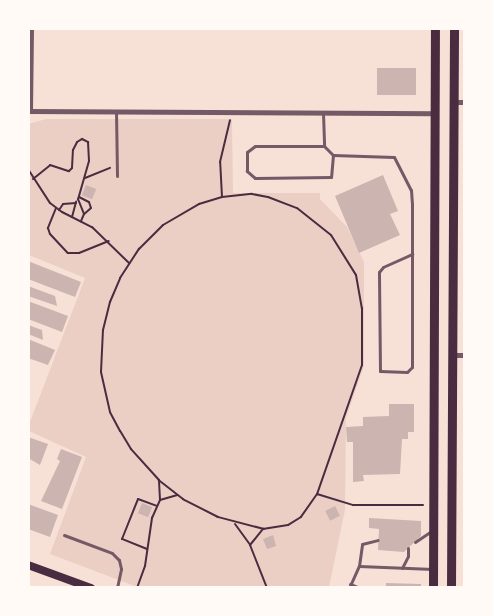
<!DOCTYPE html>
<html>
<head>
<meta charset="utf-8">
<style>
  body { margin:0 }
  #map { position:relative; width:493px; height:616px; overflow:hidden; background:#f7e1d7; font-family:Merriweather,serif }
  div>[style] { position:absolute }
  .green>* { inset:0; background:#ebcfc5 }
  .building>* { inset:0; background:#ccb4b1; transform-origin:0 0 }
  .path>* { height:2px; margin:-1px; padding:0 1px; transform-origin:1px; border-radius:1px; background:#4a2c40 }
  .service>* { height:3px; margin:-1.5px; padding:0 1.5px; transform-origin:1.5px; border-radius:1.5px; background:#755966 }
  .minor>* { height:5px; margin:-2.5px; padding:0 2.5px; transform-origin:2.5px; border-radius:2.5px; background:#755966 }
  .secondary>* { height:8px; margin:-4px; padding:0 4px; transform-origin:4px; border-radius:4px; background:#4a2c40 }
  .trunk>* { height:9px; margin:-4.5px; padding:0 4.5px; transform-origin:4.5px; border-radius:4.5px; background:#4a2c40 }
  span { translate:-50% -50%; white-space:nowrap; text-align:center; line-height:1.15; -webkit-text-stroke:6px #fffaf5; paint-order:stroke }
  .frame { position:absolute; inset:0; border:30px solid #fffaf5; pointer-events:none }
</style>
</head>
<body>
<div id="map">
  <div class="green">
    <div style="clip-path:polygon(46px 119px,232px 119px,233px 193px,320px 193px,320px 199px,347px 227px,364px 262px,364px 366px,346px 418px,345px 510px,329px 587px,137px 587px,50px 554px,86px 457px,29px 431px,28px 427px,85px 278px,29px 255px,28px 124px)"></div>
  </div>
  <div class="building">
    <div style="left:377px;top:68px;width:39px;height:27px"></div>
    <div style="clip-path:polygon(383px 175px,398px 211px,390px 214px,400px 235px,359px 253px,335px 196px)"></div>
    <div style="left:86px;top:185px;width:11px;height:11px;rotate:22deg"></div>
    <div style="clip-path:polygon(28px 261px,81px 282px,75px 297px,28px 279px)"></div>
    <div style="clip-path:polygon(28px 286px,55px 296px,57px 306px,28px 296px)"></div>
    <div style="clip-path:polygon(28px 301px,68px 316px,62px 332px,28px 319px)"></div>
    <div style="clip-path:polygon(28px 325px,42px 330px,43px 340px,28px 334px)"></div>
    <div style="clip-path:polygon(28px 339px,55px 350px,48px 365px,28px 358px)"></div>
    <div style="clip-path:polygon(389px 404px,414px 404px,414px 432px,408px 432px,408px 439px,402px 439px,400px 474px,363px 475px,364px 481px,353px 482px,353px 442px,347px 442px,346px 427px,363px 426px,363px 417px,389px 416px)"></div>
    <div style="clip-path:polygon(28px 437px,48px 444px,40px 465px,28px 458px)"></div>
    <div style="clip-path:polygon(61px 449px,82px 457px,62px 509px,41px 501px,60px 461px,57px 459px)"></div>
    <div style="left:142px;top:503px;width:11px;height:11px;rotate:22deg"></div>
    <div style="clip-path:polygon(28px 504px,58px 515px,50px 537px,28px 529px)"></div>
    <div style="left:335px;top:506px;width:11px;height:11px;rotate:63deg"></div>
    <div style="clip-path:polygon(369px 518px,421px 521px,421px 536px,404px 552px,378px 550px,379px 529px,369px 528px)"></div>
    <div style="clip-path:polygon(273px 535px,276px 546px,267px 549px,263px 539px)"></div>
    <div style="clip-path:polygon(386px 583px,421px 584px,421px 588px,386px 588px)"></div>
  </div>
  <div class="path">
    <div style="left:28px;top:169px;width:40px;rotate:57.1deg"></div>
    <div style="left:50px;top:203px;width:15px;rotate:37deg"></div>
    <div style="left:62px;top:212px;width:34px;rotate:27deg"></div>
    <div style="left:92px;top:227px;width:52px;rotate:44.2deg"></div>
    <div style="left:85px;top:178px;width:27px;rotate:-22deg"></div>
    <div style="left:33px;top:179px;width:22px;rotate:-39deg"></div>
    <div style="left:50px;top:165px;width:20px;rotate:18deg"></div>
    <div style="left:69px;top:171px;width:4px;rotate:-45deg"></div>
    <div style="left:72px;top:168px;width:18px;rotate:-87deg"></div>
    <div style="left:73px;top:150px;width:9px;rotate:-63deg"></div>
    <div style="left:77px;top:142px;width:6px;rotate:-31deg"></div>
    <div style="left:82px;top:139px;width:7px;rotate:27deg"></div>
    <div style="left:88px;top:142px;width:19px;rotate:87deg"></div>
    <div style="left:89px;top:161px;width:40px;rotate:106deg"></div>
    <div style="left:78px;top:199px;width:16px;rotate:68deg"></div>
    <div style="left:84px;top:214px;width:8px;rotate:113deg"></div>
    <div style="left:252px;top:194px;width:16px;rotate:11deg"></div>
    <div style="left:268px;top:197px;width:31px;rotate:21deg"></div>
    <div style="left:297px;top:208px;width:43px;rotate:38.5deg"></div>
    <div style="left:331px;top:235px;width:47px;rotate:58deg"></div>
    <div style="left:356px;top:275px;width:34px;rotate:80deg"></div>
    <div style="left:362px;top:308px;width:57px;rotate:90deg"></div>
    <div style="left:362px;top:365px;width:137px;rotate:109.2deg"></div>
    <div style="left:317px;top:494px;width:28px;rotate:125deg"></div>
    <div style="left:301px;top:517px;width:15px;rotate:148deg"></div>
    <div style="left:288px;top:525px;width:24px;rotate:171deg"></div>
    <div style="left:264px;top:529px;width:48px;rotate:-165.4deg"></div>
    <div style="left:218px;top:517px;width:39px;rotate:-153deg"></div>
    <div style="left:183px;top:499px;width:31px;rotate:-142deg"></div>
    <div style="left:159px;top:480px;width:42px;rotate:-132.1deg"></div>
    <div style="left:131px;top:449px;width:21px;rotate:-121deg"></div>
    <div style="left:120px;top:431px;width:21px;rotate:-118deg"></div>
    <div style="left:110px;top:412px;width:41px;rotate:-102.7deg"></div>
    <div style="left:101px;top:372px;width:42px;rotate:-87.3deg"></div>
    <div style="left:103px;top:330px;width:29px;rotate:-76deg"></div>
    <div style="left:110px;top:302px;width:26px;rotate:-67deg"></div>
    <div style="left:120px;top:278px;width:35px;rotate:-57deg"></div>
    <div style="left:139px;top:249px;width:34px;rotate:-45deg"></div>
    <div style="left:163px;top:225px;width:42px;rotate:-30.3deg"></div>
    <div style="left:199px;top:204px;width:24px;rotate:-17deg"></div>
    <div style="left:222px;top:197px;width:30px;rotate:-6deg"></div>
    <div style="left:79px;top:197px;width:11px;rotate:27deg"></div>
    <div style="left:89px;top:202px;width:6px;rotate:72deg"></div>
    <div style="left:91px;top:208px;width:9px;rotate:139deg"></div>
    <div style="left:222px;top:197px;width:35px;rotate:-93deg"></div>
    <div style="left:220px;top:162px;width:43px;rotate:-76.6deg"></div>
    <div style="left:56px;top:208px;width:22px;rotate:112deg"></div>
    <div style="left:48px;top:228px;width:6px;rotate:72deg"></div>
    <div style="left:50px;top:234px;width:26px;rotate:47deg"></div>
    <div style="left:68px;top:253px;width:11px"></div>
    <div style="left:79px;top:253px;width:32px;rotate:-22deg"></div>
    <div style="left:59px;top:210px;width:7px;rotate:-56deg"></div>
    <div style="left:63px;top:204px;width:13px;rotate:-4deg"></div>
    <div style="left:72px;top:217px;width:16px;rotate:-75deg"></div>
    <div style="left:317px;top:494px;width:38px;rotate:17deg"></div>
    <div style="left:353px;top:505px;width:70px"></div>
    <div style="left:160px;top:500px;width:18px;rotate:-16deg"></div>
    <div style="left:235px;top:524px;width:26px;rotate:54deg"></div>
    <div style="left:250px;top:545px;width:46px;rotate:68.4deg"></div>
    <div style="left:250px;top:545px;width:21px;rotate:-51deg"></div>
    <div style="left:147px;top:549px;width:27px;rotate:-158deg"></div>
    <div style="left:122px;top:539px;width:43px;rotate:-68.2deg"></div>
    <div style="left:138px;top:499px;width:20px;rotate:20deg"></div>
    <div style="left:137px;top:588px;width:23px;rotate:-70deg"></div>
    <div style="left:145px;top:566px;width:49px;rotate:-81.7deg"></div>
    <div style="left:152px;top:518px;width:20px;rotate:-66deg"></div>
    <div style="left:160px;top:500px;width:20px;rotate:-93deg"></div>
  </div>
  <div class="service">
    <div style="left:116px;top:111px;width:65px;rotate:89.1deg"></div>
    <div style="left:323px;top:113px;width:33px;rotate:88deg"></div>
    <div style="left:324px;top:146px;width:13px;rotate:45deg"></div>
    <div style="left:333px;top:155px;width:22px;rotate:95deg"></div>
    <div style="left:331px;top:177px;width:76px;rotate:179.2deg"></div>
    <div style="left:255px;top:178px;width:11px;rotate:-139deg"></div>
    <div style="left:247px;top:171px;width:19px;rotate:-90deg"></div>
    <div style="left:247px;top:152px;width:10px;rotate:-37deg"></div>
    <div style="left:255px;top:146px;width:69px"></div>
    <div style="left:333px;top:155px;width:61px;rotate:1.9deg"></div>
    <div style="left:394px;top:157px;width:37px;rotate:63deg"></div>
    <div style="left:411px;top:190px;width:14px;rotate:86deg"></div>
    <div style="left:412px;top:204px;width:163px;rotate:90deg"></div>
    <div style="left:412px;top:367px;width:7px;rotate:135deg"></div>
    <div style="left:407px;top:372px;width:27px;rotate:-178deg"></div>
    <div style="left:380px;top:371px;width:99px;rotate:-90.6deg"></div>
    <div style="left:379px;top:272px;width:6px;rotate:-51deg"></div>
    <div style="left:383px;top:267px;width:32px;rotate:-24deg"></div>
    <div style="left:64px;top:535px;width:51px;rotate:20.6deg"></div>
    <div style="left:112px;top:553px;width:10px;rotate:45deg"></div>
    <div style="left:119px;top:560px;width:9px;rotate:77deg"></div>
    <div style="left:121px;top:569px;width:19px;rotate:102deg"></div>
    <div style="left:415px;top:542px;width:18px;rotate:-34deg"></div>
    <div style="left:359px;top:566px;width:22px;rotate:-82deg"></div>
    <div style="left:362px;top:544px;width:16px;rotate:-14deg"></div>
    <div style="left:402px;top:568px;width:13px;rotate:-63deg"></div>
    <div style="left:408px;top:556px;width:8px;rotate:-90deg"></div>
    <div style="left:350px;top:584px;width:11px;rotate:22deg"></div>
    <div style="left:349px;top:588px;width:24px;rotate:-66deg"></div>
    <div style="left:359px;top:566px;width:74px;rotate:2.3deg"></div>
  </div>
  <div class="minor">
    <div style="left:453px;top:102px;width:11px"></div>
    <div style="left:28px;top:111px;width:406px;rotate:0.3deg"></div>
    <div style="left:30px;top:111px;width:83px;rotate:-89.3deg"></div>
    <div style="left:451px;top:355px;width:13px"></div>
  </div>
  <div class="secondary">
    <div style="left:28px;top:565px;width:67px;rotate:20.1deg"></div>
  </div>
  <div class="trunk">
    <div style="left:433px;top:588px;width:560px;rotate:-89.8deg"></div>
    <div style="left:451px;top:588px;width:560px;rotate:-89.69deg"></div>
  </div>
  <div class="frame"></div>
</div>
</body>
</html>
